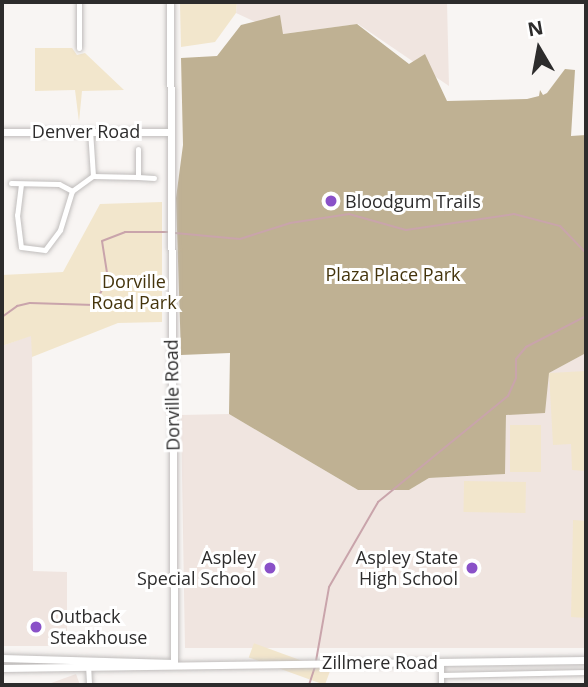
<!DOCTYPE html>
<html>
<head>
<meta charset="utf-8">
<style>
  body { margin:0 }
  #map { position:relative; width:588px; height:687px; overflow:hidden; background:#f8f5f3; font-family:"Open Sans",sans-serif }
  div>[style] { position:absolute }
  .built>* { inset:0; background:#f0e5e0; transform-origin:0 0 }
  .green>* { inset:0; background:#f2e6cc; transform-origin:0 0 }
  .forest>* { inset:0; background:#bfb193 }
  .stream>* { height:2px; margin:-1px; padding:0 1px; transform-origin:1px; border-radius:1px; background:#c9a4ab }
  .roads { filter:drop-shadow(0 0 2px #c0bdbc) drop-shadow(0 0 2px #c0bdbc) }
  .street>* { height:5px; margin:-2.5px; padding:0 2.5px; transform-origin:2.5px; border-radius:2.5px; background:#fff }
  .secondary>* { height:7px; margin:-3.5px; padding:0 3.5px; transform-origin:3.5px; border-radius:3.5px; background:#fff }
  .dots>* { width:19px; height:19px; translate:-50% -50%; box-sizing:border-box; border:4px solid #fff; border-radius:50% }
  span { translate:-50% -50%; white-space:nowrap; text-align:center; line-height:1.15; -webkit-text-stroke:6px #fff; paint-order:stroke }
  .street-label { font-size:18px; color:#2d2c2c }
  .poi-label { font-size:18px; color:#2d2c2c }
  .left { translate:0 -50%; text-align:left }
  .right { translate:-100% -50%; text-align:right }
  .park-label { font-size:18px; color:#44340c }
  .frame { position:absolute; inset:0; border:4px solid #2d2c2c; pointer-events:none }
  .north { position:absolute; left:504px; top:14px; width:70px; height:70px; -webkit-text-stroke:5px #fff; paint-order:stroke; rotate:350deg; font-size:19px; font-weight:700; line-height:28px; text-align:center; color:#2d2c2c }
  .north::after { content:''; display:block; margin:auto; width:24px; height:32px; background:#2d2c2c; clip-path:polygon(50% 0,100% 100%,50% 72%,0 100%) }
</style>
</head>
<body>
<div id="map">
  <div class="built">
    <div style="clip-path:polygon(237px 2px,447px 2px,449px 86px,358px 24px,282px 34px,236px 13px)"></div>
    <div style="clip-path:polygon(32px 335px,33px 571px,67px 572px,67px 646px,2px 646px,2px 346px)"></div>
    <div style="clip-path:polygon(586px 353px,586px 648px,185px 648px,181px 415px,229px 414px,358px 490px,409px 490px,429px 478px,504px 474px,506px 414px,549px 373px)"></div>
    <div style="left:76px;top:674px;width:12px;height:74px;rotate:70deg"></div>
  </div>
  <div class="green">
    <div style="clip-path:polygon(180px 2px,237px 2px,236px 13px,215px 42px,181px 47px)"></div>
    <div style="clip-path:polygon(35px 48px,72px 48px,77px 55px,85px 53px,124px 90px,82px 91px,79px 122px,75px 90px,35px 91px)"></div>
    <div style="clip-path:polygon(162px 202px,162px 322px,118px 323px,32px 357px,31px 336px,2px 346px,2px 275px,63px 272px,100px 204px)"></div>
    <div style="clip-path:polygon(586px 371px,586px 471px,572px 470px,571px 444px,553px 445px,549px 373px)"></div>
    <div style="left:510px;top:425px;width:31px;height:47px"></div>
    <div style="left:464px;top:481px;width:62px;height:31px;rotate:1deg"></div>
    <div style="clip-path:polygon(573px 520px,586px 521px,586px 618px,571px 617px)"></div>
    <div style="left:330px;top:671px;width:15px;height:81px;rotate:110deg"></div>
  </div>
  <div class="forest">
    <div style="clip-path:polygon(280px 15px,283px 34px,357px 24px,409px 64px,425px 54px,447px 101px,527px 99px,539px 96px,540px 90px,543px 95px,547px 93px,565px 69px,575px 70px,571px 136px,586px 135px,586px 353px,549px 373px,545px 413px,506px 415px,505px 474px,429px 478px,409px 490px,358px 490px,229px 414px,230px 353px,181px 355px,176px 198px,183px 145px,181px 58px,217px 56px,241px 25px)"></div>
  </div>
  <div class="stream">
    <div style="left:175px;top:233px;width:65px;rotate:5.3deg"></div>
    <div style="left:240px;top:239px;width:52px;rotate:-17.7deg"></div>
    <div style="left:290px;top:223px;width:60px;rotate:-8.7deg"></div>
    <div style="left:349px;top:214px;width:59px;rotate:15.7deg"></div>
    <div style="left:406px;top:230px;width:109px;rotate:-8.4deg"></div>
    <div style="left:514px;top:214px;width:48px;rotate:14.6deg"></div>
    <div style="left:560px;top:226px;width:37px;rotate:46deg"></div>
    <div style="left:2px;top:317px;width:19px;rotate:-36deg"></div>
    <div style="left:17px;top:306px;width:13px;rotate:-13deg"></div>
    <div style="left:30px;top:303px;width:64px;rotate:1.8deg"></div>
    <div style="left:94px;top:305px;width:30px;rotate:-62deg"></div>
    <div style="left:108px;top:279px;width:38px;rotate:-99deg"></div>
    <div style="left:102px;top:241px;width:25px;rotate:-21deg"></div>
    <div style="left:125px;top:232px;width:45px"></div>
    <div style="left:316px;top:661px;width:75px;rotate:-80deg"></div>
    <div style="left:329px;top:587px;width:98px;rotate:-60deg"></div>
    <div style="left:378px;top:502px;width:168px;rotate:-39.2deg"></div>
    <div style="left:508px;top:396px;width:20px;rotate:-66deg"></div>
    <div style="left:516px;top:378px;width:19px;rotate:-90deg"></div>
    <div style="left:516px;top:359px;width:16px;rotate:-50deg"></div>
    <div style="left:526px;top:347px;width:68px;rotate:-27.3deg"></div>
    <div style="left:309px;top:685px;width:20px;rotate:-72deg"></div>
  </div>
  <div class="roads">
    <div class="street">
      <div style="left:79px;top:2px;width:46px;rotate:90deg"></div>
      <div style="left:93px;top:176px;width:45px;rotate:1.3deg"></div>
      <div style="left:138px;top:177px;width:28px;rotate:-90deg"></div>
      <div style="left:138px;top:177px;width:16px;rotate:4deg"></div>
      <div style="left:11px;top:183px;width:48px;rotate:1.2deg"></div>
      <div style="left:59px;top:184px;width:15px;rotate:28deg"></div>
      <div style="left:21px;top:184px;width:31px;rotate:97deg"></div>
      <div style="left:17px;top:215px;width:32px;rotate:83deg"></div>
      <div style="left:21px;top:247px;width:24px;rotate:7deg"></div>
      <div style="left:45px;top:250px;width:25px;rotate:-53deg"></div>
      <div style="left:60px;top:230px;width:41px;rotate:-72.9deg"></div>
      <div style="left:72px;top:191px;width:26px;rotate:-36deg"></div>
      <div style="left:93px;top:176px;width:46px;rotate:-93.7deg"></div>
      <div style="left:441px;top:662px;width:23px;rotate:90deg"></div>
      <div style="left:88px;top:664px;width:21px;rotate:87deg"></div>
      <div style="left:441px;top:675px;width:145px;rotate:-1.2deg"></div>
    </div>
    <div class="secondary">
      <div style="left:170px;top:2px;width:661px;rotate:89.65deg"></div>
      <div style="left:2px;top:132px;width:169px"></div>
      <div style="left:2px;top:658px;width:171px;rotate:1.7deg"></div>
      <div style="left:2px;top:668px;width:584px;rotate:-0.78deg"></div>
    </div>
  </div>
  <div class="dots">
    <div style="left:331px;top:201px;background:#8a51c8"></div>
    <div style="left:270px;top:568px;background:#8a51c8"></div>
    <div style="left:472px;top:568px;background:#8a51c8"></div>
    <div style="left:36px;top:627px;background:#8a51c8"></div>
  </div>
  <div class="street-label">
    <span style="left:86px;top:131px">Denver Road</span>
    <span style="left:172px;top:395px;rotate:-91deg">Dorville Road</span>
    <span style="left:380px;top:662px">Zillmere Road</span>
  </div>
  <div class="poi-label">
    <span class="left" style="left:345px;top:201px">Bloodgum Trails</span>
    <span class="right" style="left:256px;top:568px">Aspley<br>Special School</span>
    <span class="right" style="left:458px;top:568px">Aspley State<br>High School</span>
    <span class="left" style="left:50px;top:627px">Outback<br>Steakhouse</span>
  </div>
  <div class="park-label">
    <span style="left:393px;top:274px">Plaza Place Park</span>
    <span style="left:134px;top:292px">Dorville<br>Road Park</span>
  </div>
  <div class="frame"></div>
  <div class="north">N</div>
</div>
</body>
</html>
